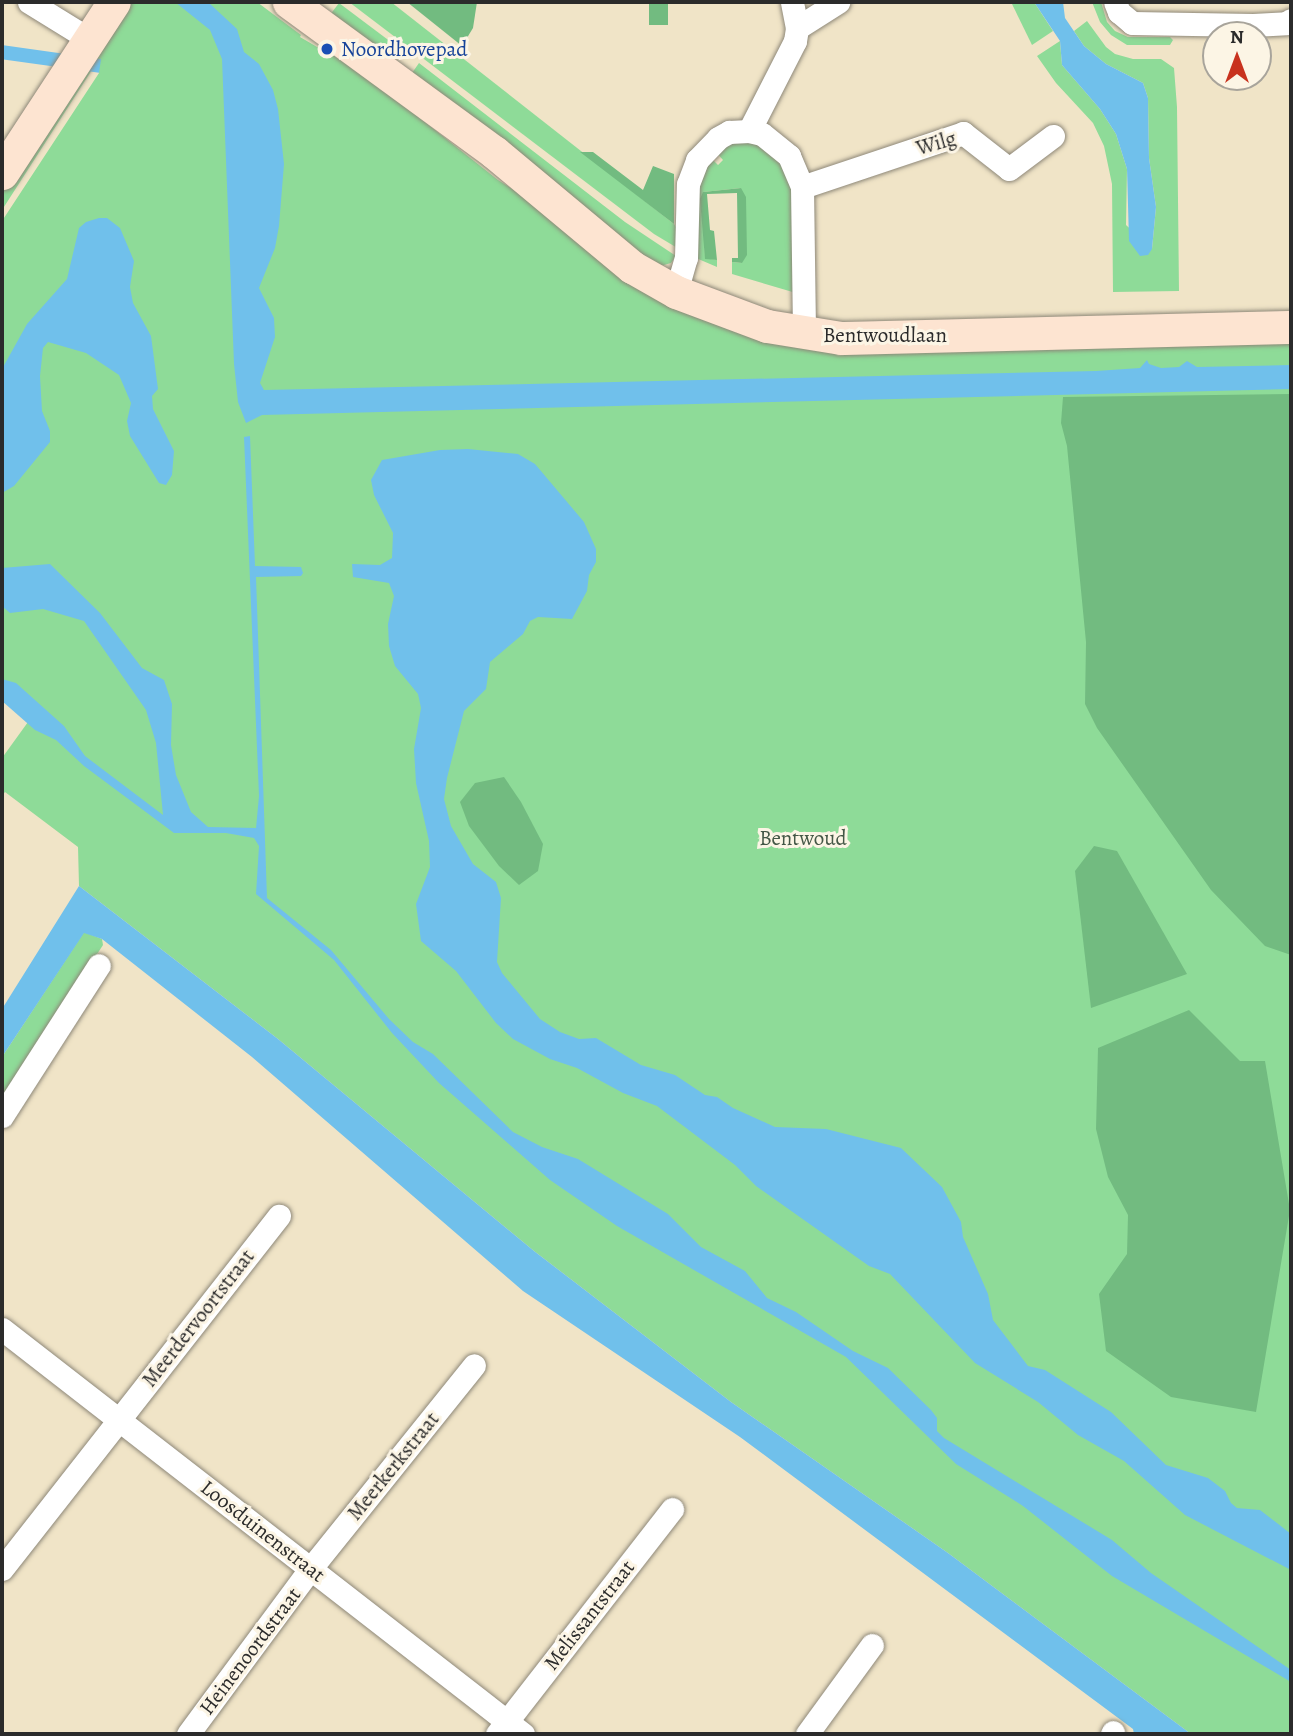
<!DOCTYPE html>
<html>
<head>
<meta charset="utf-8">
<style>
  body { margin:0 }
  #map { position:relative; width:1293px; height:1736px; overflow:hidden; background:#f0e4c7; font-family:Alegreya,serif }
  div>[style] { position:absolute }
  .green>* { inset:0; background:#8edb98; transform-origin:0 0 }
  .forest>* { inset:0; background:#72bb80; transform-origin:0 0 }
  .water>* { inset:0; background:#70c0eb; transform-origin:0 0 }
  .roads { filter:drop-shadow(0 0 2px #8e8879) drop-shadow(0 0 2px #8e8879) }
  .minor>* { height:23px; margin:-11.5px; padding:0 11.5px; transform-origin:11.5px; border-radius:11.5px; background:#fff }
  .secondary>* { height:33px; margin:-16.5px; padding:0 16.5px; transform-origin:16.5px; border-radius:16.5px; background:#fde4d1 }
  .dots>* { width:19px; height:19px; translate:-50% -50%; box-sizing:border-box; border:4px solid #fcf5e5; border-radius:50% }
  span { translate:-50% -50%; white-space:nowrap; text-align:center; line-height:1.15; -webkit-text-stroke:6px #fcf5e5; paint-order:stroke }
  .transit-label { font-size:21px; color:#164399 }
  .left { translate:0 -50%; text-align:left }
  .street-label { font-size:21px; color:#2b2b2b }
  .park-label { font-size:21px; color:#445746 }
  .frame { position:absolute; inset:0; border:4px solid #2b2b2b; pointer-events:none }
  .north { position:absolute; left:1202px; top:21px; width:70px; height:70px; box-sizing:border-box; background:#fcf5e5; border:2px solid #a8a49b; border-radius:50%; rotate:0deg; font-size:19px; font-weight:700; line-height:28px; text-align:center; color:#2b2b2b }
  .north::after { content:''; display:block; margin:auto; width:24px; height:32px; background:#c8321e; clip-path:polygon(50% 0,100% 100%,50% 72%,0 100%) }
</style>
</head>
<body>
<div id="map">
  <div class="green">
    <div style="clip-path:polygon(127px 2px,257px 2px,301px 35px,300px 37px,324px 51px,329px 46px,498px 180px,734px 327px,1291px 338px,1291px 1734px,1191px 1734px,948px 1553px,731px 1402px,534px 1251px,278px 1039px,79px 886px,78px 847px,5px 792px,2px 796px,2px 758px,28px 722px,32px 727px,2px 684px,2px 221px,99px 73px,97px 62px,2px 210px,2px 191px)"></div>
    <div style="clip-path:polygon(349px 2px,391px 2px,674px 224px,679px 232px,679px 249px,654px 234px)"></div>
    <div style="clip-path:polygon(1011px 2px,1034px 2px,1053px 31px,1032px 45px)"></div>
    <div style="clip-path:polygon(1092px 2px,1101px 2px,1107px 22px,1115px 31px,1128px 37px,1170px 37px,1173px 40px,1170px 45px,1127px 45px,1111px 35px,1100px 22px)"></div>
    <div style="left:339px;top:3px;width:65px;height:16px;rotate:37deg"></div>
    <div style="clip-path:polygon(1087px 21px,1106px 47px,1115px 54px,1133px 59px,1161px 59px,1174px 68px,1177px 107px,1179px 291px,1113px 292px,1112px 184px,1104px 146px,1093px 123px,1056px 83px,1037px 56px,1060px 41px,1062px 65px,1100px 109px,1116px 134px,1127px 169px,1126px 225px,1152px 249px,1156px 207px,1149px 158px,1148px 98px,1143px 83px,1106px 64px,1084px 46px,1074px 31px)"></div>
    <div style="clip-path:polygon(419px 63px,625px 222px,676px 256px,671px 263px,657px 267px,412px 73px)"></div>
    <div style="clip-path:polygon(748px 139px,776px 155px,792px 182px,796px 293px,732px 274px,732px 262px,742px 263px,741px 188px,703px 192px,705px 258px,717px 260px,717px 267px,696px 258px,695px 191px,710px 157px,718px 165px,723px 160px,715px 151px,727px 142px)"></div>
    <div style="clip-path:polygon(84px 932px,102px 939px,103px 945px,2px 1099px,2px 1057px)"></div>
  </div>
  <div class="forest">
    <div style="clip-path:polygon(407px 2px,477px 2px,473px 28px,462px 46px)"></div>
    <div style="left:649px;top:2px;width:19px;height:23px"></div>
    <div style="clip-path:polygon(580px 152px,593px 152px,643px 190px,653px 166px,674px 174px,674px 224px)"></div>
    <div style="clip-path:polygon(741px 188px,746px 197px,747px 255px,742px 263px,732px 262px,732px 258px,738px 258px,737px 193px,707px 194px,710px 230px,714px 231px,717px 260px,705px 259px,700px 199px,703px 192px)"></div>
    <div style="clip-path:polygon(1291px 394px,1291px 955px,1265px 946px,1211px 890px,1097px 728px,1085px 704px,1086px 642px,1067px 446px,1061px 423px,1063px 397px)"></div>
    <div style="clip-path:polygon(504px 777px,521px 802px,543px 844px,538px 871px,519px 885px,499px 866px,469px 826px,460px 802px,475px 783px)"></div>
    <div style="clip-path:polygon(1094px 846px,1117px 851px,1187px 974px,1091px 1008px,1075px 871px)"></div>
    <div style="clip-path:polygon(1189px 1010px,1240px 1061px,1265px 1061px,1290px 1210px,1256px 1412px,1171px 1397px,1106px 1351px,1099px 1294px,1127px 1254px,1128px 1215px,1108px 1177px,1096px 1129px,1098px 1048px)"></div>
  </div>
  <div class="water">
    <div style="clip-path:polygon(175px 2px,208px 2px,237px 29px,244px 52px,259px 64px,273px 90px,278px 109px,284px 164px,279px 226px,275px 248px,259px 288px,274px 318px,275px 337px,260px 383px,264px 390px,1096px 371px,1140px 368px,1147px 360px,1149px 364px,1161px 368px,1179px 367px,1187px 361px,1197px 367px,1291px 365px,1291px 389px,262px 415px,246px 423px,238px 402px,234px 364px,222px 59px,210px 30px)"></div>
    <div style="clip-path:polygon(1034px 2px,1063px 2px,1065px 18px,1084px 46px,1106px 64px,1143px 83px,1148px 98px,1149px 158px,1156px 207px,1152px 249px,1148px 255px,1140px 256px,1129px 241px,1127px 169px,1116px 134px,1100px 109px,1062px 65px,1060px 41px)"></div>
    <div style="left:101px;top:59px;width:14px;height:181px;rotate:98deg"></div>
    <div style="clip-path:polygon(99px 218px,107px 218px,120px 228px,134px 261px,130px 287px,133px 303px,151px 336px,158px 389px,152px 396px,153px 409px,174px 451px,172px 475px,166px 485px,159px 483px,130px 436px,127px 421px,131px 403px,119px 375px,86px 353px,48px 342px,43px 348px,40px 376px,42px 411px,50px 431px,50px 442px,14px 486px,2px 493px,2px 369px,27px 324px,67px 279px,79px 228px,86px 222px)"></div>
    <div style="clip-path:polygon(250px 436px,255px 566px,301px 567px,303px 573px,301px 576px,256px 577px,267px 898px,331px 950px,389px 1019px,413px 1042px,433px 1054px,513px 1132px,542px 1147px,578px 1159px,668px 1214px,701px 1247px,745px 1271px,767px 1298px,796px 1312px,853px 1351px,888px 1368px,931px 1410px,937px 1418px,937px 1431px,944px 1438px,1112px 1540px,1151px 1573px,1291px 1670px,1291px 1682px,1112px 1576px,1023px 1506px,956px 1464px,846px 1357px,617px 1226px,550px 1180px,439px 1083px,392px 1033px,334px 960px,256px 894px,259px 846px,254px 838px,226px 833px,174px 833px,84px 766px,56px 740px,35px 730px,2px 701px,2px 679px,16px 683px,64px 726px,85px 756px,163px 815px,156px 743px,146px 710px,84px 621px,43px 609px,10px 613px,2px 606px,2px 568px,50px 564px,100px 613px,142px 668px,164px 680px,172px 704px,171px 745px,176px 775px,191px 812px,208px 827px,256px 828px,259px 796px,244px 437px)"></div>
    <div style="clip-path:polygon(468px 449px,518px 454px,535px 464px,584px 522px,596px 549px,596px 562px,589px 575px,587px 591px,572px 619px,538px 617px,530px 621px,523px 634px,490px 662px,486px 689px,464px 711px,447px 778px,444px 799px,451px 826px,473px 864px,496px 882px,501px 898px,497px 962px,502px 973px,540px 1019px,560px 1032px,579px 1039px,596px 1038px,641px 1065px,675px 1075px,705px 1095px,717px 1097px,733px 1108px,775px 1127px,826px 1129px,901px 1148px,942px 1187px,961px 1222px,963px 1237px,988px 1294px,993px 1320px,1028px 1366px,1045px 1370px,1111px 1412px,1166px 1465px,1208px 1478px,1225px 1491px,1231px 1503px,1237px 1508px,1260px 1510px,1277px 1523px,1291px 1534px,1291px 1570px,1185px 1515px,1124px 1461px,1078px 1435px,1038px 1402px,975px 1363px,890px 1274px,869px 1266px,756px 1186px,735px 1165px,657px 1106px,623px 1093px,577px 1068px,550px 1059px,513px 1039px,496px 1023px,456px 971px,421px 941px,416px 904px,430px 867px,429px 841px,416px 783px,414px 749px,421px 708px,418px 694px,395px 666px,389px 646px,388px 624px,394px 596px,389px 583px,353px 577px,352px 564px,380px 565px,392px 558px,393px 533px,374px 495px,371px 480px,382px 460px,440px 450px)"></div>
    <div style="clip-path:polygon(79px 886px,278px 1039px,534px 1251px,731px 1402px,948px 1553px,1191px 1734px,1134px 1734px,1133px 1729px,740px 1437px,523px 1291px,252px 1057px,102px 939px,84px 933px,2px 1057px,2px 1009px)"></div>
  </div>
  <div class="roads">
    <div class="minor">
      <div style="left:29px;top:2px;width:70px;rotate:31.7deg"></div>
      <div style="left:1115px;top:2px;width:11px;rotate:68deg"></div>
      <div style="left:1119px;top:12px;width:17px;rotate:40deg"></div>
      <div style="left:1132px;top:23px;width:121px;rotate:0.9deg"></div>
      <div style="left:1253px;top:25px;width:33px;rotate:-3deg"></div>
      <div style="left:1286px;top:23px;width:6px;rotate:-31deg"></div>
      <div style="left:797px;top:28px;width:49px;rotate:-32.4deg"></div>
      <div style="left:749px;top:131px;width:101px;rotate:-62.9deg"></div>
      <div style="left:795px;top:41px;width:13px;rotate:-81deg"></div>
      <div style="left:797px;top:28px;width:26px;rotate:-101deg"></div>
      <div style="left:802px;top:187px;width:170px;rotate:-18.5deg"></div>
      <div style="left:963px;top:133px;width:58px;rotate:38deg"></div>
      <div style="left:1009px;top:169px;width:55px;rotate:-36.9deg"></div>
      <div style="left:676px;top:292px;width:35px;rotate:-74deg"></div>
      <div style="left:686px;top:258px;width:74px;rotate:-88.5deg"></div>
      <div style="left:688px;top:184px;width:26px;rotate:-69deg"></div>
      <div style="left:697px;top:160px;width:30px;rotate:-46deg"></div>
      <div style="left:718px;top:138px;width:13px;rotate:-29deg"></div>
      <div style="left:729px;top:132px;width:20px;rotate:-3deg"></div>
      <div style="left:749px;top:131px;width:13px;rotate:13deg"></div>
      <div style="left:762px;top:134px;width:35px;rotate:39deg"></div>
      <div style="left:789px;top:156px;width:34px;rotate:67deg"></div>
      <div style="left:802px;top:187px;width:147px;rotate:89.2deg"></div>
      <div style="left:2px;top:1116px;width:179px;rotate:-57.3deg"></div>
      <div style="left:2px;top:1329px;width:660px;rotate:37.86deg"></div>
      <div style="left:2px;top:1569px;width:449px;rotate:-51.9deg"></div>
      <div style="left:188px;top:1734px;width:207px;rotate:-53.5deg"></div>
      <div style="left:311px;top:1568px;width:260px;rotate:-51.2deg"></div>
      <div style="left:497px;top:1734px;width:285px;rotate:-52.1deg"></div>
      <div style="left:807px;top:1734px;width:110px;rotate:-53.9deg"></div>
      <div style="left:1112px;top:1734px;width:2px;rotate:-63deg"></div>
    </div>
    <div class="secondary">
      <div style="left:289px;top:2px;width:254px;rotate:36.2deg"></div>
      <div style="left:494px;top:152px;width:180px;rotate:39.8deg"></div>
      <div style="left:632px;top:267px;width:51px;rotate:29.6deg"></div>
      <div style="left:676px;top:292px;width:97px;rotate:20.5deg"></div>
      <div style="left:767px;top:326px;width:75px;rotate:9.2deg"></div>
      <div style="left:841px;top:338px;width:450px;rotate:-1.4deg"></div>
      <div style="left:2px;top:173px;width:204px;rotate:-56.8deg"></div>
    </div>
  </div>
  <div class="dots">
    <div style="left:327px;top:49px;background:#1a4fb4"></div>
  </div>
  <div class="transit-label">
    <span class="left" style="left:341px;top:49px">Noordhovepad</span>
  </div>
  <div class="street-label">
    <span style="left:936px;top:143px;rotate:-16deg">Wilg</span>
    <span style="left:885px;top:335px">Bentwoudlaan</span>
    <span style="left:198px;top:1318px;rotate:-52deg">Meerdervoortstraat</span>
    <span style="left:393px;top:1466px;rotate:-51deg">Meerkerkstraat</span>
    <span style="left:263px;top:1531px;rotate:38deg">Loosduinenstraat</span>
    <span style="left:589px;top:1615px;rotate:-52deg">Melissantstraat</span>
    <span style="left:250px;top:1651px;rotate:-53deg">Heinenoordstraat</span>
  </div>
  <div class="park-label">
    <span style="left:803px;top:838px">Bentwoud</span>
  </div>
  <div class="frame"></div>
  <div class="north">N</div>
</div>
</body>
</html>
